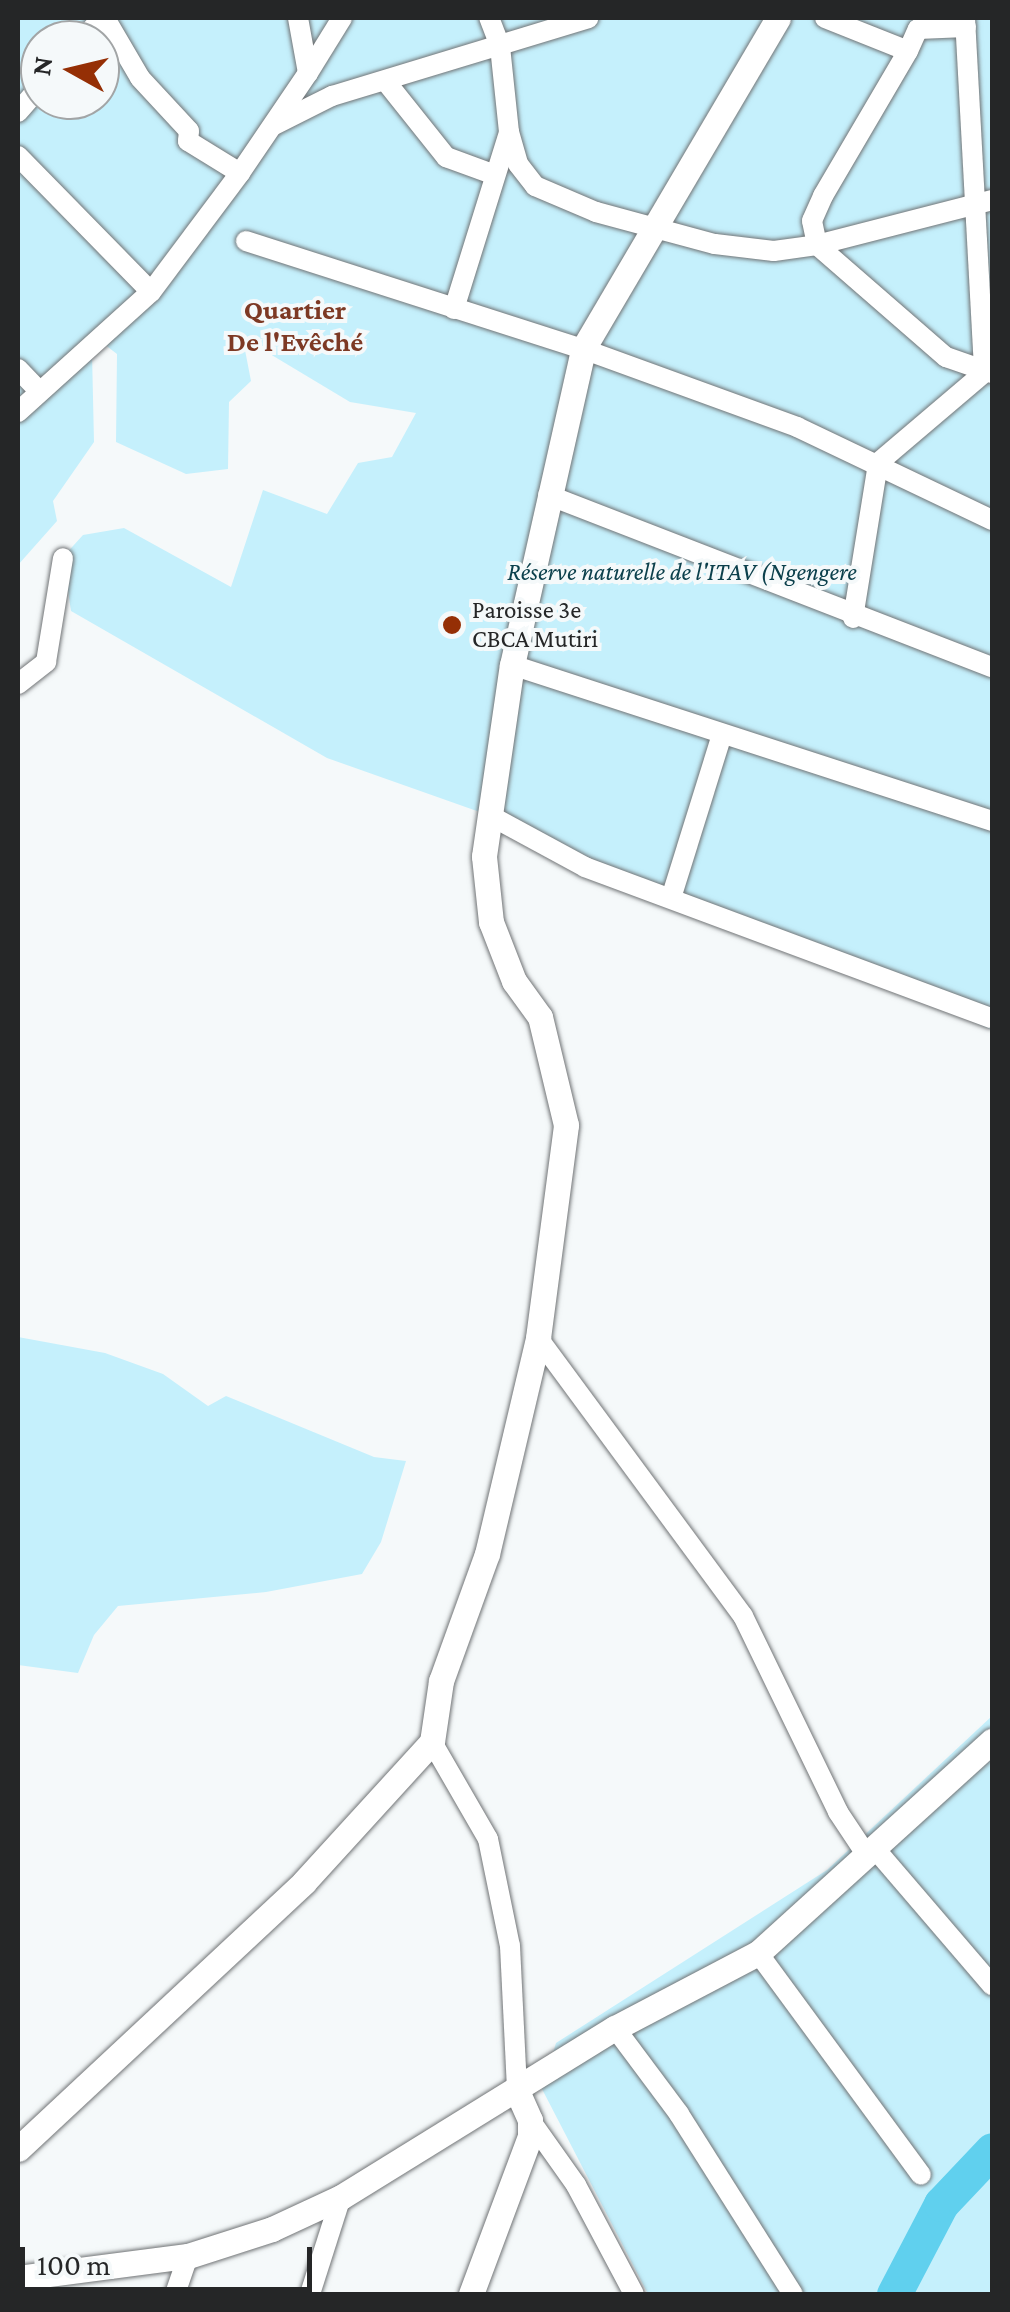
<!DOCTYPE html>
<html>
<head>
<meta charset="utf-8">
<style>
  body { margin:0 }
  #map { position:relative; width:1010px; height:2312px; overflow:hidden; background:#f5f9fa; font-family:"Crimson Pro",serif }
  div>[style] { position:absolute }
  .green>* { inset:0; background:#c5f0fc }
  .river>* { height:35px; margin:-17.5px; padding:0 17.5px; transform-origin:17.5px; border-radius:17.5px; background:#60d0ee }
  .roads { filter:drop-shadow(0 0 2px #717476) drop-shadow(0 0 2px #717476) }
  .minor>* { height:20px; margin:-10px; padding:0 10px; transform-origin:10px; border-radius:10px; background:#fff }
  .tertiary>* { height:25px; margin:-12.5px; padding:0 12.5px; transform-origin:12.5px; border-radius:12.5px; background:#fff }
  .dots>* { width:28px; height:28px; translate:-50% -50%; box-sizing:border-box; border:5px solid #f5f9fa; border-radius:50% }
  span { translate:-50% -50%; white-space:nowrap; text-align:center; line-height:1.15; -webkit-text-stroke:8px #f5f9fa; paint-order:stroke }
  .park-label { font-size:25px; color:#0c404c; font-style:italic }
  .poi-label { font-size:25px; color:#252627 }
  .left { translate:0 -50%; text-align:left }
  .neighbourhood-label { font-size:28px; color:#7d3924; font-weight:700 }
  .frame { position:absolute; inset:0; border:20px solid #252627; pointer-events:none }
  .north { position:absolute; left:20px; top:20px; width:100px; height:100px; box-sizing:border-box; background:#f5f9fa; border:2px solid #a2a5a6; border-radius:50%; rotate:278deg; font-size:28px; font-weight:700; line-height:40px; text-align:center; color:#252627 }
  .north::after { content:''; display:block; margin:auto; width:35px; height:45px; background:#952f05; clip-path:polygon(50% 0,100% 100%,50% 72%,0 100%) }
  .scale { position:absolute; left:20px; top:2247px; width:292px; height:45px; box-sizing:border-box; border:5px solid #252627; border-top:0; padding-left:12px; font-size:30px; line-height:35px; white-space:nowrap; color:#252627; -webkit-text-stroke:8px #f5f9fa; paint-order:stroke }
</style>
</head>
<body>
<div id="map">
  <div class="green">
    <div style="clip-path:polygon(evenodd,18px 18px,992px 18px,992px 1030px,491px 816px,327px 758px,71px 611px,63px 557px,83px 535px,124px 528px,231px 587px,263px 490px,327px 514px,358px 463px,392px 457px,416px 413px,350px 402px,255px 345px,245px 350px,251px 381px,229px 402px,228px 469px,186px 474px,116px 442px,117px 354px,104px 344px,92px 353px,94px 442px,53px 501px,57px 521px,18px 565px,18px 18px,40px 40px,100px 40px,100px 100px,40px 100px,40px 40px)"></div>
    <div style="clip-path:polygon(18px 1337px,105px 1353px,163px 1374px,208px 1406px,226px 1396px,374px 1457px,406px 1461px,381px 1542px,362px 1574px,266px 1592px,118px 1606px,94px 1635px,78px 1673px,18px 1665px)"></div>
    <div style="clip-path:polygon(992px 1716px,992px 2294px,648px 2294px,542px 2089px,556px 2043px,827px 1870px)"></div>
  </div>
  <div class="river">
    <div style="left:894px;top:2294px;width:102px;rotate:-62.4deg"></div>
    <div style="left:941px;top:2204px;width:74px;rotate:-46.6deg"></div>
  </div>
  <div class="roads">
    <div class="minor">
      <div style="left:105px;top:18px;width:69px;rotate:59.7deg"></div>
      <div style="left:140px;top:78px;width:72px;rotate:47.2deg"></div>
      <div style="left:189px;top:131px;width:10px;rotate:96deg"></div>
      <div style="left:188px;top:141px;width:61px;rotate:31.6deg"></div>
      <div style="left:825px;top:18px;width:89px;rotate:21.7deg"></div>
      <div style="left:908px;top:51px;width:24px;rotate:-66deg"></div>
      <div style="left:918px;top:29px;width:48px;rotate:-2.4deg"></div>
      <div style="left:965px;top:18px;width:352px;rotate:86.9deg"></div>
      <div style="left:82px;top:40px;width:30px;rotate:-48deg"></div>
      <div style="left:908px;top:51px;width:168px;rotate:120.4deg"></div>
      <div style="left:823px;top:196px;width:27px;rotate:114deg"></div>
      <div style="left:812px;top:221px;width:25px;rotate:78deg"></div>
      <div style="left:817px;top:245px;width:171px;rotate:41deg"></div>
      <div style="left:946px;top:357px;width:49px;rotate:19.2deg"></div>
      <div style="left:308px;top:73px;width:65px;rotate:-58.3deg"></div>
      <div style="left:387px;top:83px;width:95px;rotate:51.4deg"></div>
      <div style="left:446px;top:157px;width:52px;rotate:20.2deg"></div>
      <div style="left:18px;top:112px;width:33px;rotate:-49deg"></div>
      <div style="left:274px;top:125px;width:65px;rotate:-26.6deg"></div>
      <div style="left:332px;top:96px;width:268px;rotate:-16.9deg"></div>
      <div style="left:509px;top:132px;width:33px;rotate:74deg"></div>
      <div style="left:518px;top:164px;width:28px;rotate:52deg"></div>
      <div style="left:535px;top:186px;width:66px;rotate:23.1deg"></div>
      <div style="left:596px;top:212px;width:123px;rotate:15.1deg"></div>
      <div style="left:715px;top:244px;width:59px;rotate:6.8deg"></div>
      <div style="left:774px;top:251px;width:43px;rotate:-7.9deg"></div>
      <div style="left:817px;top:245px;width:181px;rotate:-14.4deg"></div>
      <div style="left:18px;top:156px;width:190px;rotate:45.6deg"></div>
      <div style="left:246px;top:241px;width:354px;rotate:17.8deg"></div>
      <div style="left:583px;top:349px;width:228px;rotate:20deg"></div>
      <div style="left:797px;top:427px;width:216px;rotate:25.5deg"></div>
      <div style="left:454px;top:309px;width:185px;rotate:-72.7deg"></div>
      <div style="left:509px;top:132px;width:86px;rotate:-96deg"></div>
      <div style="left:500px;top:46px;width:30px;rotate:-111deg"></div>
      <div style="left:18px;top:369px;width:30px;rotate:46deg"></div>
      <div style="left:18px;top:412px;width:179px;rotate:-42.1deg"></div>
      <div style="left:151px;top:292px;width:149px;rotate:-53.2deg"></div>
      <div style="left:240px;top:173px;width:121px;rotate:-55.8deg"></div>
      <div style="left:308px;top:73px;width:56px;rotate:-100.3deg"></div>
      <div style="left:548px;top:495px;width:476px;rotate:21.2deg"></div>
      <div style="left:853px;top:618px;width:157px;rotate:-80.8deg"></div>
      <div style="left:878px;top:463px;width:150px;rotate:-40.4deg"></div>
      <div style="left:512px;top:665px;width:505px;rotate:18deg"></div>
      <div style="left:18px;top:684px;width:36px;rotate:-38deg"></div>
      <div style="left:46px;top:662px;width:105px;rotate:-80.7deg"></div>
      <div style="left:491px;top:816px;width:107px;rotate:28.5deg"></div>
      <div style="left:585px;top:867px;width:434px;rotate:20.4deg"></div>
      <div style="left:672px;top:895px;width:164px;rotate:-72.7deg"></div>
      <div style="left:538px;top:1338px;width:345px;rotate:53.6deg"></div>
      <div style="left:743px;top:1616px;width:218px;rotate:64.1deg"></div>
      <div style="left:838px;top:1812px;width:54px;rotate:56.3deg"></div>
      <div style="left:432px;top:1742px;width:112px;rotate:60deg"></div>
      <div style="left:488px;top:1839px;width:109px;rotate:78.4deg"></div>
      <div style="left:510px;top:1946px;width:145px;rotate:87.2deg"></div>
      <div style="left:877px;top:1851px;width:177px;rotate:49.4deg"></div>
      <div style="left:758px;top:1953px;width:275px;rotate:53.7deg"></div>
      <div style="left:615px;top:2028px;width:107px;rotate:53.3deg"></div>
      <div style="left:679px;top:2114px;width:213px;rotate:57.7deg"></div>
      <div style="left:530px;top:2120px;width:80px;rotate:54.7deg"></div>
      <div style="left:576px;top:2185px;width:123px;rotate:62deg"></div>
      <div style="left:175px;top:2294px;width:40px;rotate:-71.1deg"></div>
      <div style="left:310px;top:2294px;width:102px;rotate:-72.3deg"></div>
    </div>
    <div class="tertiary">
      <div style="left:18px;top:2149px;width:391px;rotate:-43deg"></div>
      <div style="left:304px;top:1882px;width:190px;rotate:-47.6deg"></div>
      <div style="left:432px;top:1742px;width:62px;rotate:-81.6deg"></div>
      <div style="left:441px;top:1681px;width:135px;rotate:-70.1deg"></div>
      <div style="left:487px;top:1554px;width:222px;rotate:-76.7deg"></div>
      <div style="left:538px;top:1338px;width:215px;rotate:-82.5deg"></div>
      <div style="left:566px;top:1125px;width:111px;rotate:-103.5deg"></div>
      <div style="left:540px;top:1017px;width:44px;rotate:-125.8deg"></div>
      <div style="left:514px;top:981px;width:63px;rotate:-111.3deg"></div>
      <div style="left:491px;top:922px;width:66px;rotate:-96.1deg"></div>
      <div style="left:484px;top:856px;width:193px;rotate:-81.7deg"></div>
      <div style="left:512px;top:665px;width:324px;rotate:-77.3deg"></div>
      <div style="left:583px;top:349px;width:384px;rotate:-59.5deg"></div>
      <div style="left:18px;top:2278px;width:171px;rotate:-7.4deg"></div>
      <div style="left:188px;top:2256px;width:88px;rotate:-17.8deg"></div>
      <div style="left:272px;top:2229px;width:76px;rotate:-24.9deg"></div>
      <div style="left:341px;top:2197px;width:322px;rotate:-31.7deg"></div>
      <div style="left:615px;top:2028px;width:161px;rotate:-27.7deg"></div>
      <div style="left:758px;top:1953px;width:316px;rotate:-42.2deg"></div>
      <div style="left:471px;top:2294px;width:169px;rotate:-69.5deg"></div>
      <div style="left:530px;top:2136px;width:16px;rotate:-90deg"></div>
      <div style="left:530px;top:2120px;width:32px;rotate:-114deg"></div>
    </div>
  </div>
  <div class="dots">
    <div style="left:452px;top:625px;background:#952f05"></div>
  </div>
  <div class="park-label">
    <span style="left:682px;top:572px">Réserve naturelle de l'ITAV (Ngengere</span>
  </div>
  <div class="poi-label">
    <span class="left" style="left:472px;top:625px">Paroisse 3e<br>CBCA Mutiri</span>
  </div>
  <div class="neighbourhood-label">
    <span style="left:295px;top:326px">Quartier<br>De l'Evêché</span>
  </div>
  <div class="frame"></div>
  <div class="north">N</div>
  <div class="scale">100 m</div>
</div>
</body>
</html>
